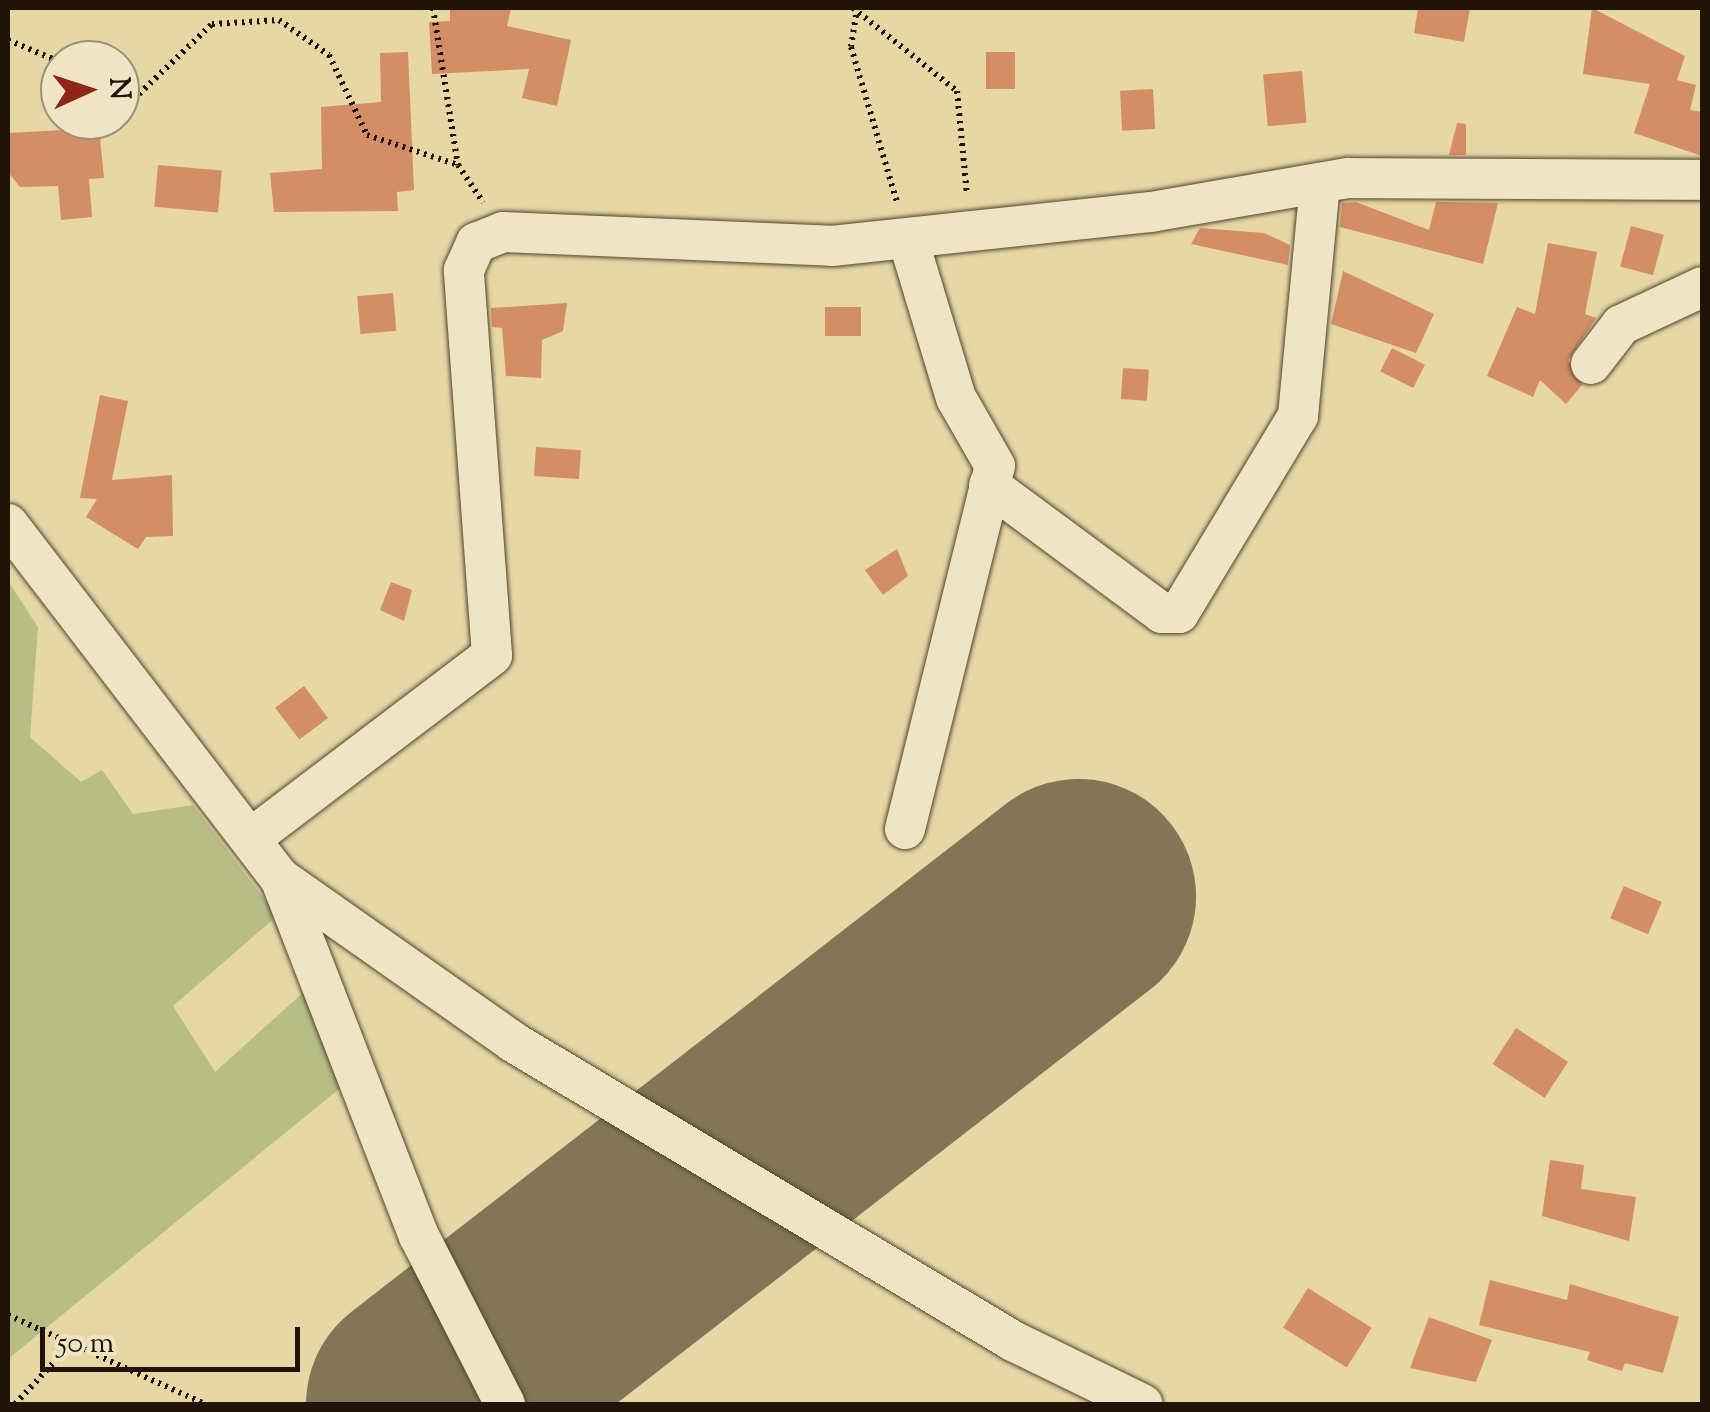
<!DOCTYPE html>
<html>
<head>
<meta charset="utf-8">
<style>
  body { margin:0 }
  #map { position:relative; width:1710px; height:1412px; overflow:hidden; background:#e7d7a5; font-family:"Sorts Mill Goudy",serif }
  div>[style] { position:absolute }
  .green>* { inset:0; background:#b6be86 }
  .runway>* { height:235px; margin:-117.5px; padding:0 117.5px; transform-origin:117.5px; border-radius:117.5px; background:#837656 }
  .building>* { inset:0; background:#d38e65; transform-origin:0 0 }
  .path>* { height:6px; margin-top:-3px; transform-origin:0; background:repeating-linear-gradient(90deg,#1f1407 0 2.5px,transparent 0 7.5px) }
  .roads { filter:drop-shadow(0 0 2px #51452e) drop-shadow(0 0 2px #51452e) }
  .minor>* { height:40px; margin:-20px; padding:0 20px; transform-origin:20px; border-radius:20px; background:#efe5c4 }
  span { translate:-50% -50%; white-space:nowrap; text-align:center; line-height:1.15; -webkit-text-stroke:9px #efe5c4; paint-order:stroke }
  .frame { position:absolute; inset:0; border:10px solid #1f1407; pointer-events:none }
  .north { position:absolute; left:40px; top:40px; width:100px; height:100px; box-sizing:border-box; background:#efe5c4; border:2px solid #9c9178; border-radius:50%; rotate:87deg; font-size:28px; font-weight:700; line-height:40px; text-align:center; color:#1f1407 }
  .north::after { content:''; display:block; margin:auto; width:35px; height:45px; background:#8f2418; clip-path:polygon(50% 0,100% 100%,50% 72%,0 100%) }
  .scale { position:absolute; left:40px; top:1327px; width:260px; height:45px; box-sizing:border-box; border:5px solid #1f1407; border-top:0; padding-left:12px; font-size:30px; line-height:35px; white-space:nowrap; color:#1f1407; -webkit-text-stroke:8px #efe5c4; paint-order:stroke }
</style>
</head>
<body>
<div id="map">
  <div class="green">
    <div style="clip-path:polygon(8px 581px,38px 627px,30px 737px,81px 782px,102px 770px,133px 814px,193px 805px,277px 916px,173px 1006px,215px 1072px,316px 981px,366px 1067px,8px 1359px)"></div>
  </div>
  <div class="runway">
    <div style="left:423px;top:1404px;width:829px;rotate:-37.8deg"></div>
  </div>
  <div class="building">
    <div style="clip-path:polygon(450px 8px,511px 8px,507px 26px,571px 40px,557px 106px,522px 98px,529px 69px,432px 74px,429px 22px,450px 21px)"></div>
    <div style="clip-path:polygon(1418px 8px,1470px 8px,1464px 42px,1414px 33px)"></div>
    <div style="clip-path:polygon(1592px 8px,1685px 56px,1677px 80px,1696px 85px,1690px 110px,1702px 112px,1702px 156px,1634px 133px,1650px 84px,1583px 74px)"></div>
    <div style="clip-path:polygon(408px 52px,414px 190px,397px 192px,398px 211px,274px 212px,270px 173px,322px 169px,321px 107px,381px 102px,380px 53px)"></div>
    <div style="left:986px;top:52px;width:29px;height:37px"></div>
    <div style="left:1302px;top:71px;width:52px;height:39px;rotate:85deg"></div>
    <div style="left:1153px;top:89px;width:40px;height:33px;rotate:87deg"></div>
    <div style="clip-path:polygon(1457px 123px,1466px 124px,1466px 155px,1449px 155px)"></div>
    <div style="clip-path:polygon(99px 128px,104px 178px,89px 179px,92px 217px,61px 220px,58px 186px,20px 187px,8px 172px,8px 133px)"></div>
    <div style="left:158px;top:165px;width:64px;height:42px;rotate:5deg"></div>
    <div style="clip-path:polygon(1356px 202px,1429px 230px,1436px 202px,1498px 203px,1483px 264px,1340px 227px,1342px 203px)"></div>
    <div style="left:1631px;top:226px;width:34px;height:42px;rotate:15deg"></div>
    <div style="clip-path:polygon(1200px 228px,1264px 233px,1290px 245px,1288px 265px,1191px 244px)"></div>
    <div style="clip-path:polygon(1548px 243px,1597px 252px,1585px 314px,1596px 318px,1568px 360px,1582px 385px,1566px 404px,1540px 380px,1533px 397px,1487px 376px,1517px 307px,1535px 314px)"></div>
    <div style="clip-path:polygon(1343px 271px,1434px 314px,1416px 353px,1331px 324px)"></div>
    <div style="left:393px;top:293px;width:38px;height:36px;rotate:85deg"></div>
    <div style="clip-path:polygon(567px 303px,563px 331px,542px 340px,541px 378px,506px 376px,502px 328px,492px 327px,491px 308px)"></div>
    <div style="left:825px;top:307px;width:36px;height:29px"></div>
    <div style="left:1392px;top:348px;width:37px;height:26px;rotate:27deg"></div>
    <div style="left:1123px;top:368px;width:26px;height:31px;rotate:4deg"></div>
    <div style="clip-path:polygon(100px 395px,128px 401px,112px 480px,172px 475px,173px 536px,146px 537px,138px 549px,86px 517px,97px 499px,80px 498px)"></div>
    <div style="left:536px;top:447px;width:45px;height:29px;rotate:4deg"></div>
    <div style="clip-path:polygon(897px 549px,908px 576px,883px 595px,865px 570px)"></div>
    <div style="clip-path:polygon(391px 582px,412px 590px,404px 621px,380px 610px)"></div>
    <div style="left:304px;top:686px;width:40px;height:36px;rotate:53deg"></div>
    <div style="left:1624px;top:886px;width:41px;height:35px;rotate:23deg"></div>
    <div style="left:1516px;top:1028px;width:62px;height:43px;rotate:33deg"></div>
    <div style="clip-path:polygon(1550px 1160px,1584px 1165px,1581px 1189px,1636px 1197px,1629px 1241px,1542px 1216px)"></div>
    <div style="clip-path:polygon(1490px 1280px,1567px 1300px,1570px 1284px,1679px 1317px,1663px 1373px,1625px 1363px,1622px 1371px,1587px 1360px,1590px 1352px,1479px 1325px)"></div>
    <div style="left:1308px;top:1288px;width:75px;height:47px;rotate:32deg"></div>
    <div style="clip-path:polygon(1429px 1317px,1492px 1340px,1476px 1382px,1410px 1368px)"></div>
  </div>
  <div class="path">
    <div style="left:433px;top:8px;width:159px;rotate:81deg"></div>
    <div style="left:853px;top:8px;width:133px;rotate:38.6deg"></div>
    <div style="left:957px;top:91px;width:103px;rotate:84.5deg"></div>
    <div style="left:856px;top:15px;width:32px;rotate:99deg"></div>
    <div style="left:851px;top:47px;width:162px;rotate:73.5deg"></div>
    <div style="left:8px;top:40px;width:56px;rotate:22.9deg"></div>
    <div style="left:120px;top:86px;width:21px;rotate:23deg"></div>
    <div style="left:139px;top:94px;width:101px;rotate:-43.8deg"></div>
    <div style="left:212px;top:24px;width:67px;rotate:-3.4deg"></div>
    <div style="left:279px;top:20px;width:61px;rotate:35deg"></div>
    <div style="left:329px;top:55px;width:89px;rotate:64.6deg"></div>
    <div style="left:367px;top:135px;width:96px;rotate:18.2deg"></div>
    <div style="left:458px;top:165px;width:45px;rotate:56deg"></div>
    <div style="left:8px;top:1315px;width:216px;rotate:24.3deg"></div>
    <div style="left:15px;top:1404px;width:83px;rotate:-46.9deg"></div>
  </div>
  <div class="roads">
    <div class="minor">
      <div style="left:1591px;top:364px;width:49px;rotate:-52.4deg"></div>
      <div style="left:1621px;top:325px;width:89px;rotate:-25.1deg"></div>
      <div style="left:989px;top:485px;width:215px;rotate:36.5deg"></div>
      <div style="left:1162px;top:613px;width:17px"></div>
      <div style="left:1179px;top:613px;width:230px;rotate:-58.9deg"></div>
      <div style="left:1298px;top:416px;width:234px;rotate:-84.6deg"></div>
      <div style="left:8px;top:524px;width:446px;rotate:52.5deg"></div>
      <div style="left:280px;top:878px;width:384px;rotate:68.8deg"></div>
      <div style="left:419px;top:1236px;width:189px;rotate:62.9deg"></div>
      <div style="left:905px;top:829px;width:374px;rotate:-76.1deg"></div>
      <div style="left:995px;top:466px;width:78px;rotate:-119.8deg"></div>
      <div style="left:956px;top:398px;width:163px;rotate:-106.8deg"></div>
      <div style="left:250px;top:839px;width:304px;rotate:-37.2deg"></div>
      <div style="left:492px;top:655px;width:386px;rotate:-94.2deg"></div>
      <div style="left:464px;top:270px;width:30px;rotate:-66deg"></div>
      <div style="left:476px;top:243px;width:29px;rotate:-22deg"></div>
      <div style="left:503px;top:232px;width:329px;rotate:2.4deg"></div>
      <div style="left:832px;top:246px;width:321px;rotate:-6.1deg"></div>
      <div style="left:1151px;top:212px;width:200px;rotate:-9.8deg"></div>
      <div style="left:1348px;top:178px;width:354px;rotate:0.3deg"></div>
      <div style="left:280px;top:878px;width:285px;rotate:35.1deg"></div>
      <div style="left:513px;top:1042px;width:583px;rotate:30.88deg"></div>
      <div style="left:1013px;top:1341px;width:144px;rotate:26deg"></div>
    </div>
  </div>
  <div class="frame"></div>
  <div class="north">N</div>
  <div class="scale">50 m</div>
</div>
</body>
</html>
